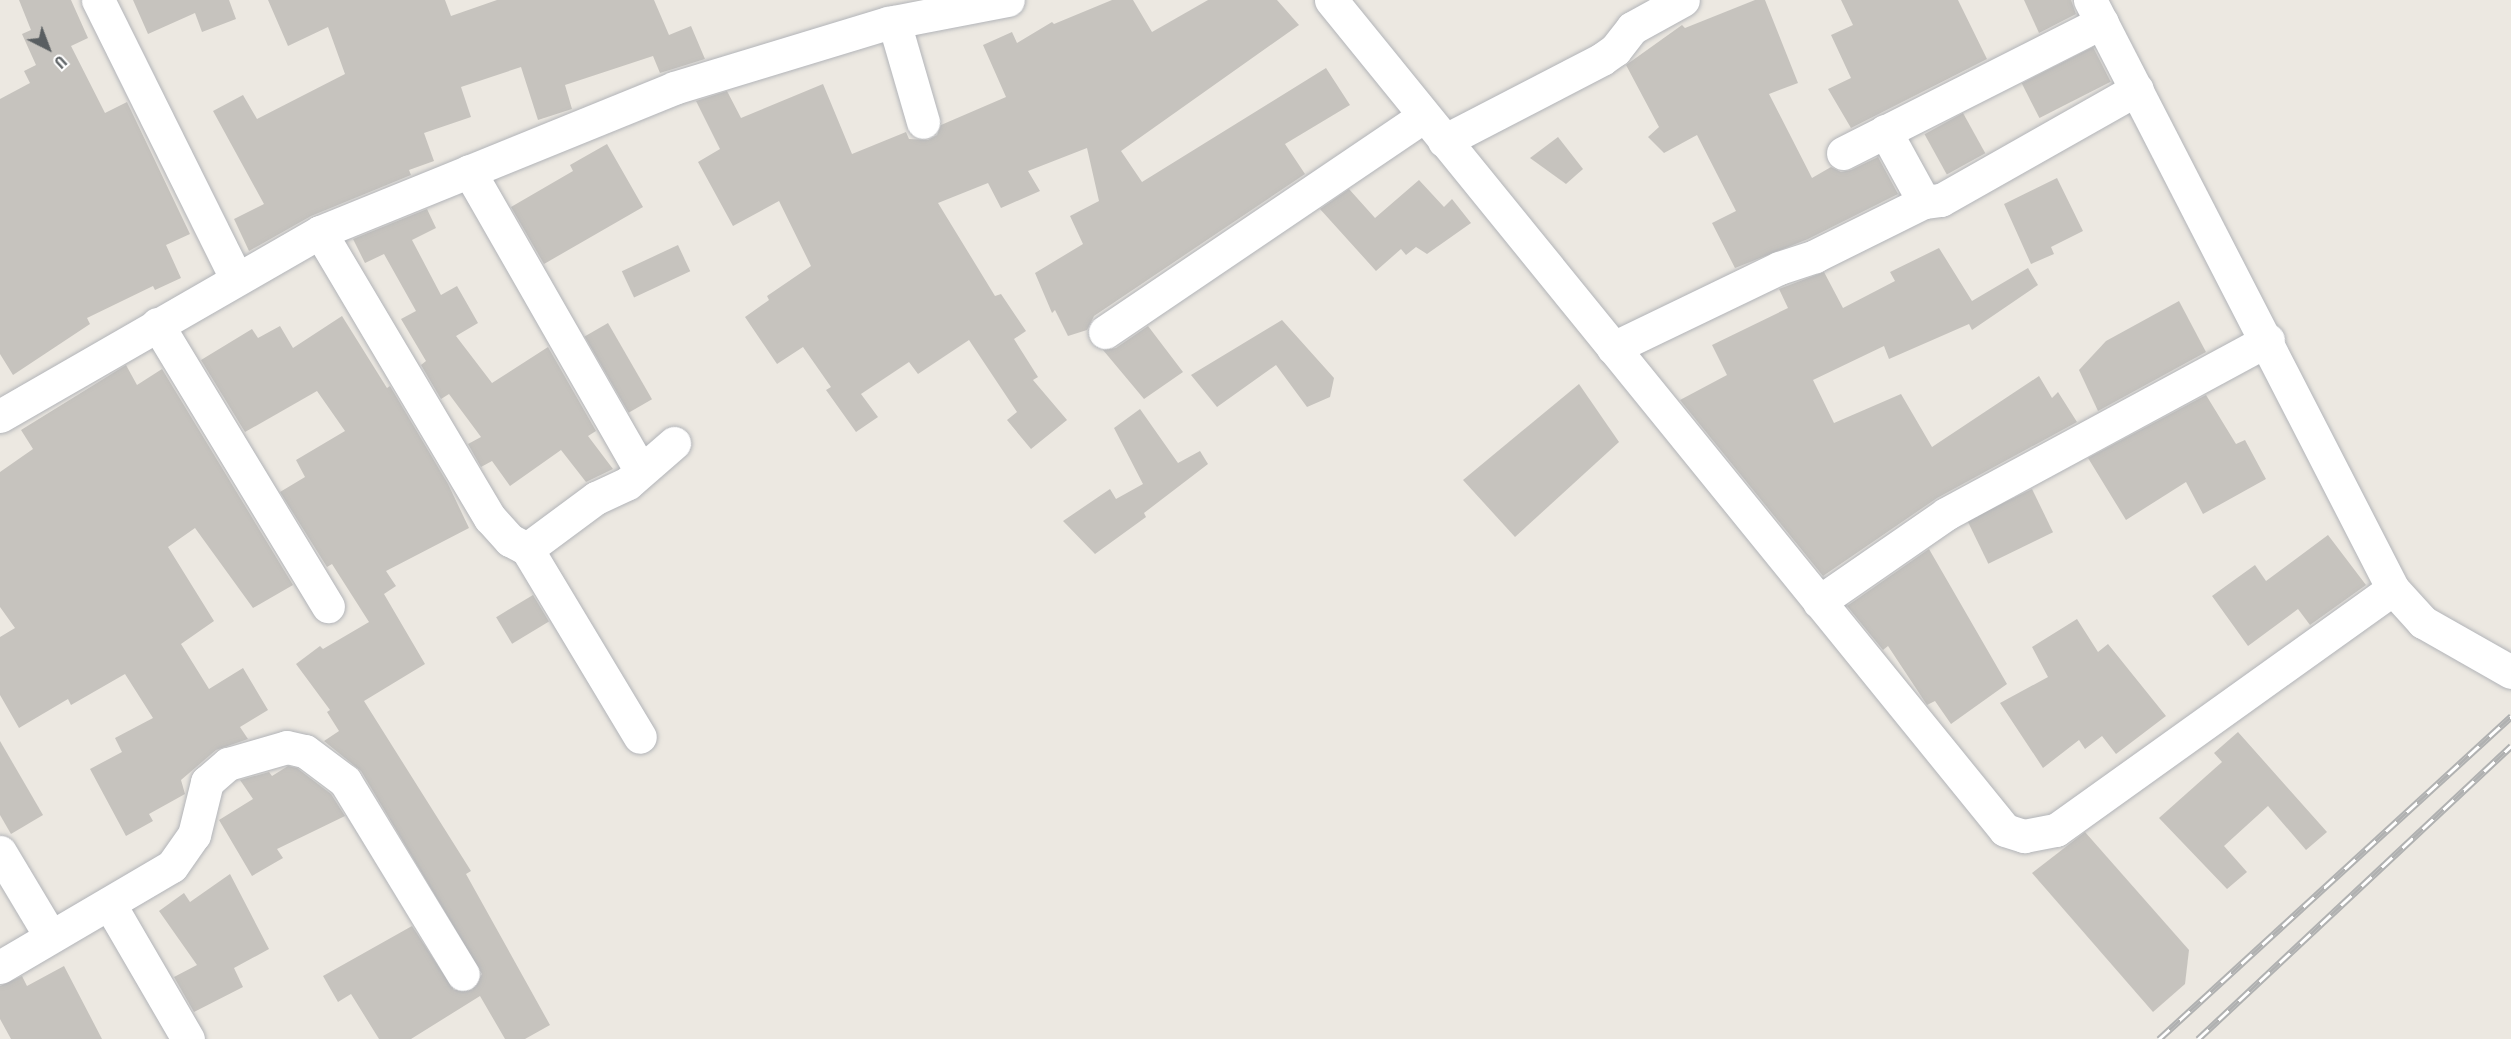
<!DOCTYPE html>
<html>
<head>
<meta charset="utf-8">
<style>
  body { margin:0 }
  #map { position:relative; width:2511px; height:1039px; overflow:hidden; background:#ece8e1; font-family:"Roboto Condensed",sans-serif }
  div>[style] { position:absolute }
  .building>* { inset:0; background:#c6c3be; transform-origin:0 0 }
  .roads { filter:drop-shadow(0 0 2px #b2b4b8) drop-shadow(0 0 2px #b2b4b8) }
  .minor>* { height:33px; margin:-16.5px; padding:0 16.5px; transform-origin:16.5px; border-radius:16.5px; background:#fff }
  .rail>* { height:7px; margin-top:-3.5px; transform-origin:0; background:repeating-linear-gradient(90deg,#fff 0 14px,#b0b1b1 0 28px); box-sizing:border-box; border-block:2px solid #b0b1b1 }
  span { translate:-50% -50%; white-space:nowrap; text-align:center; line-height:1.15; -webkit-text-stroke:4.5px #fff; paint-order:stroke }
  .north { position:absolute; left:18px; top:18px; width:60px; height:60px; -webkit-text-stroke:4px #fff; paint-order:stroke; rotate:138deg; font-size:16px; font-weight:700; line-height:24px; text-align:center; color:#595e61 }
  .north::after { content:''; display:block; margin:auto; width:21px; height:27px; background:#595e61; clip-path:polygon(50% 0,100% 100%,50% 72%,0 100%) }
</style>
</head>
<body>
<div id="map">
  <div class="building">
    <div style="clip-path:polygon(19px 0,71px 0,88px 38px,71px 46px,105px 113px,127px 102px,190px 234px,166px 245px,181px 278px,155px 290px,153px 286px,87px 318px,90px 324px,13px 375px,0 354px,0 99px,30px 83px,24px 71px,36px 65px,22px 34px,31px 30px)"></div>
    <div style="clip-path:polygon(133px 0,229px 0,236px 19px,202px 32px,195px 13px,148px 34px)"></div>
    <div style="clip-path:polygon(268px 0,445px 0,451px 16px,497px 0,654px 0,669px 35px,691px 26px,705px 59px,660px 73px,653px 56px,565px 85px,572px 109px,538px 120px,521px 67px,461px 87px,471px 117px,424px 133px,434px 161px,409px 170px,411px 175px,311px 216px,249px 251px,234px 219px,264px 204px,213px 111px,243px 95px,257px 119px,345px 74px,328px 27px,288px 46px)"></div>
    <div style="clip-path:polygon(1112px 0,1133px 0,1152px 32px,1208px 0,1277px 0,1299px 25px,1121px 151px,1142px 182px,1326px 68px,1350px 105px,1285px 144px,1305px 174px,1094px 316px,1087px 330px,1068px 336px,1055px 310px,1052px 313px,1035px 273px,1083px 244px,1070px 216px,1099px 201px,1087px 148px,1028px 171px,1040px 191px,1001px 208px,988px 183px,938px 203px,995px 296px,1001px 294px,1026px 331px,1014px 339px,1038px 377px,1033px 380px,1067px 420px,1031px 449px,1007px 420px,1017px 412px,969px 340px,918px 374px,909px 362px,861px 394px,878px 417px,856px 432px,826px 390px,831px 387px,803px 347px,777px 364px,745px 317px,769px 300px,767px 296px,811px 266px,779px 201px,733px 226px,698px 162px,720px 149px,696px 101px,727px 91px,741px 118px,823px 84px,852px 154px,906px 132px,909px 139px,928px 140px,937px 135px,941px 125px,1006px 97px,983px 45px,1012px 32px,1017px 43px,1052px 22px,1054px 24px)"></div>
    <div style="clip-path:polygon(1755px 0,1765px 0,1798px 83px,1769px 94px,1812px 178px,1831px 167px,1841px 172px,1851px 170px,1878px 157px,1898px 194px,1808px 239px,1735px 268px,1712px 223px,1736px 211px,1697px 135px,1664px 153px,1648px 137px,1659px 127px,1626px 65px,1682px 25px,1685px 28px)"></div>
    <div style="clip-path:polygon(1841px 0,1958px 0,1987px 59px,1851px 128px,1828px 89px,1851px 78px,1831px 35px,1853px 25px)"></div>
    <div style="clip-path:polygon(2024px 0,2071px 0,2076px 14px,2039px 33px)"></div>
    <div style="left:2093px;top:47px;width:39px;height:80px;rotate:63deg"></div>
    <div style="left:1963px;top:113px;width:46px;height:44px;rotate:61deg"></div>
    <div style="clip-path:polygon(1558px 137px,1583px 169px,1566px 184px,1530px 158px)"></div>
    <div style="clip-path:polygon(607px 144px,643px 207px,544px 264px,511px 207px,573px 171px,570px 165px)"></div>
    <div style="clip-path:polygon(2057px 178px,2083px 231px,2051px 247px,2054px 254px,2031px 264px,2004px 204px)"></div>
    <div style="clip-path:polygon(1419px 180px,1444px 207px,1452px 199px,1471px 223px,1427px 254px,1416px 247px,1406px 255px,1401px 249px,1376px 271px,1320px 209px,1349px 189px,1375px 218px)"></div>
    <div style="clip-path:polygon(427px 209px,436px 228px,412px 240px,441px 295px,457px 286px,478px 323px,456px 336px,492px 383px,548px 347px,596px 431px,588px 436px,613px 469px,586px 482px,561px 450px,510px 486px,492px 461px,481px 467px,468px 444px,481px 437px,449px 394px,441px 399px,421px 365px,426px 361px,401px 319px,416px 311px,384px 254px,365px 263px,353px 239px)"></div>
    <div style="left:678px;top:245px;width:29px;height:62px;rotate:65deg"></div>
    <div style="clip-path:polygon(1939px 248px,1972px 301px,2028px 268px,2038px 285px,1972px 330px,1969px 324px,1889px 359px,1884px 346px,1813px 380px,1834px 423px,1901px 394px,1932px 447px,2039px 376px,2052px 398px,2058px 392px,2077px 422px,1937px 498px,1823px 576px,1680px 400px,1727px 375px,1712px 345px,1788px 308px,1779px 289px,1824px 272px,1843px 308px,1895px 281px,1890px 272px)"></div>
    <div style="clip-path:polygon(2179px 301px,2206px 352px,2098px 411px,2079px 370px,2106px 341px)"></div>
    <div style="clip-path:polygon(342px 316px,387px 388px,390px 386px,448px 484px,469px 528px,386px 571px,396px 586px,384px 594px,425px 664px,364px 701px,471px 871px,466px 874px,550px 1025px,525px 1039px,505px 1039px,480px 996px,411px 1039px,379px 1039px,351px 994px,338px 1002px,323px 976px,412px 926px,454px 990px,472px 990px,482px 974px,361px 771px,324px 741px,339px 731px,327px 712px,330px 710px,296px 664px,320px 646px,323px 649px,369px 622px,332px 564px,327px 567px,280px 492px,305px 477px,296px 460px,345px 431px,317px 391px,245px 432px,201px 360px,252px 329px,258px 338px,280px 326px,293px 348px)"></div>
    <div style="clip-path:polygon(1282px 320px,1334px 378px,1330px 397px,1307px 407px,1276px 365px,1217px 407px,1191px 375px)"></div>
    <div style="left:608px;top:323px;width:88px;height:27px;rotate:60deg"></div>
    <div style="clip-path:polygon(1148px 326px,1183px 372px,1144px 399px,1103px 350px,1116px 348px)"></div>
    <div style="clip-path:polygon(126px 365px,137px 385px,162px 369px,293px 585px,253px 608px,195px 528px,168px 547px,214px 621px,181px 644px,209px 689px,243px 668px,268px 710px,240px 727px,248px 739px,216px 750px,181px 780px,185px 794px,149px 814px,153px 821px,126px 836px,90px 769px,122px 752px,115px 738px,153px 718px,125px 674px,71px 705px,68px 699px,19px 728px,0 695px,0 637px,15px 628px,0 607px,0 472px,33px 449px,21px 430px)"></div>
    <div style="clip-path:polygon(1579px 384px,1619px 442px,1515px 537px,1463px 480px)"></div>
    <div style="clip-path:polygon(2206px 395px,2236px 444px,2245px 440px,2266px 479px,2203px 514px,2186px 482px,2126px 520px,2088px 458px)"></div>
    <div style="clip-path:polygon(1140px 409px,1178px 463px,1200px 451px,1208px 464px,1144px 513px,1146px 517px,1095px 554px,1063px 521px,1110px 489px,1116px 499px,1143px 484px,1114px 428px)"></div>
    <div style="left:2032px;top:489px;width:48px;height:72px;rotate:64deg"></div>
    <div style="clip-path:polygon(2328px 535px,2366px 585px,2310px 625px,2298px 609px,2248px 646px,2212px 596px,2255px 565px,2266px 581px)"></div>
    <div style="clip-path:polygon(1929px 549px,2007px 684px,1951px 724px,1935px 701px,1927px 705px,1888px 646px,1883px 650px,1847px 606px)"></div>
    <div style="left:533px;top:595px;width:31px;height:43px;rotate:59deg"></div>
    <div style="clip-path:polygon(2077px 619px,2098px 652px,2108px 644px,2166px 716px,2116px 754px,2102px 736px,2085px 749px,2079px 740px,2043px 768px,2000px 703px,2048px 677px,2032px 647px)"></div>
    <div style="clip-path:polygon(2238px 732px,2327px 832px,2306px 850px,2268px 806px,2224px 846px,2247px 872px,2227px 889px,2159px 818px,2222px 762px,2214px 753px)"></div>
    <div style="clip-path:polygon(0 741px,43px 815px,11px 834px,0 815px)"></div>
    <div style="clip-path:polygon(288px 766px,297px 768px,331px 794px,345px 816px,277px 849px,283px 858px,252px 876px,219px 820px,253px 799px,240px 780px,269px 772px,272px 776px)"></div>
    <div style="clip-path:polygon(2085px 832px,2189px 950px,2185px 984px,2153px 1012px,2032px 873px)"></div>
    <div style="clip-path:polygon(230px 874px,269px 949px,234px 968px,243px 987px,194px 1012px,174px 977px,197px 965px,159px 911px,184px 893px,190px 902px)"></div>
    <div style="clip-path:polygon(64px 966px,102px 1039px,11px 1039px,0 1019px,0 986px,22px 976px,27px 986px)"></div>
  </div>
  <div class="roads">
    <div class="minor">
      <div style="left:98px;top:0;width:310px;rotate:63.6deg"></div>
      <div style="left:1331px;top:0;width:1069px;rotate:50.92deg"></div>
      <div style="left:2005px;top:830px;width:20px;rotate:18deg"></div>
      <div style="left:2024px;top:836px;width:33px;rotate:-11deg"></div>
      <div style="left:2056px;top:830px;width:414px;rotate:-35.6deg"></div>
      <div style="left:2090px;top:0;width:662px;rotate:62.78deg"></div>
      <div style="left:2393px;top:589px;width:45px;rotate:47.7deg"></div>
      <div style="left:2423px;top:622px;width:101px;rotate:29.6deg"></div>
      <div style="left:894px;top:22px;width:104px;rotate:73.8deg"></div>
      <div style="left:1885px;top:131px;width:81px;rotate:61.2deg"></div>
      <div style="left:1444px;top:141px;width:178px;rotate:-27.4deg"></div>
      <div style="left:1602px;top:59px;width:16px;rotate:-35deg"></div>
      <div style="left:1615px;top:50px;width:28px;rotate:-52deg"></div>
      <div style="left:1632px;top:28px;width:58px;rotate:-28.8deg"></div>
      <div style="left:1843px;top:153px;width:290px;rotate:-26.8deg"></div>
      <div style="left:469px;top:171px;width:344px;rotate:60.2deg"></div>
      <div style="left:320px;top:232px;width:333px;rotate:59.3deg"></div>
      <div style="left:490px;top:518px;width:30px;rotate:48deg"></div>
      <div style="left:510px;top:540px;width:19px;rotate:28deg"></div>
      <div style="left:527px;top:549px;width:219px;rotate:59deg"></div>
      <div style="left:157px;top:324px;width:330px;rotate:58.8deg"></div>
      <div style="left:1105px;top:332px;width:385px;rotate:-34.1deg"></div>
      <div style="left:1613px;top:348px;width:184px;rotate:-25.7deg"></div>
      <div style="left:1779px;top:268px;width:38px;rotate:-18deg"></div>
      <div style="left:1815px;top:256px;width:122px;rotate:-26.4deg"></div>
      <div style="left:1924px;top:202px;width:17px;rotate:-7deg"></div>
      <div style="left:1941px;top:200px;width:225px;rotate:-29.5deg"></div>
      <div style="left:0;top:416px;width:369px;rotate:-29.9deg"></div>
      <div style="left:320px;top:232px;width:382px;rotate:-22.1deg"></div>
      <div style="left:674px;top:88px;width:224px;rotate:-16.9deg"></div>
      <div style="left:888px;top:23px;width:122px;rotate:-10.9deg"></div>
      <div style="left:527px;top:549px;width:86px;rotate:-36.5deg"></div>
      <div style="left:596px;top:498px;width:35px;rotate:-25deg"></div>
      <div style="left:628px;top:483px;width:61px;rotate:-41deg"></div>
      <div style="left:1819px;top:602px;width:155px;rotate:-34.7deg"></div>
      <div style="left:1946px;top:514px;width:366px;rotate:-28.4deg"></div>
      <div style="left:0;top:852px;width:96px;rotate:59.1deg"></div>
      <div style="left:110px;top:905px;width:155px;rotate:59.8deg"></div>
      <div style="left:0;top:967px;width:199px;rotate:-30.4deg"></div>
      <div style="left:172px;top:866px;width:38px;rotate:-55deg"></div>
      <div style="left:194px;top:835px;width:55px;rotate:-76.2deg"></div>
      <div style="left:207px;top:782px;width:28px;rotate:-41deg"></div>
      <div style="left:228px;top:764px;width:61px;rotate:-16.1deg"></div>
      <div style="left:287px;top:747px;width:18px;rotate:13deg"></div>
      <div style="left:305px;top:751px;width:50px;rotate:36.9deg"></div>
      <div style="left:345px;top:781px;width:226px;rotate:58.6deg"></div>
    </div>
  </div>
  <div class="rail">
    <div style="left:2159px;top:1039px;width:478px;rotate:-42.5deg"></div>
    <div style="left:2198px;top:1039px;width:429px;rotate:-43.1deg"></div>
  </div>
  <div class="north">U</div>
</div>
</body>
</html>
